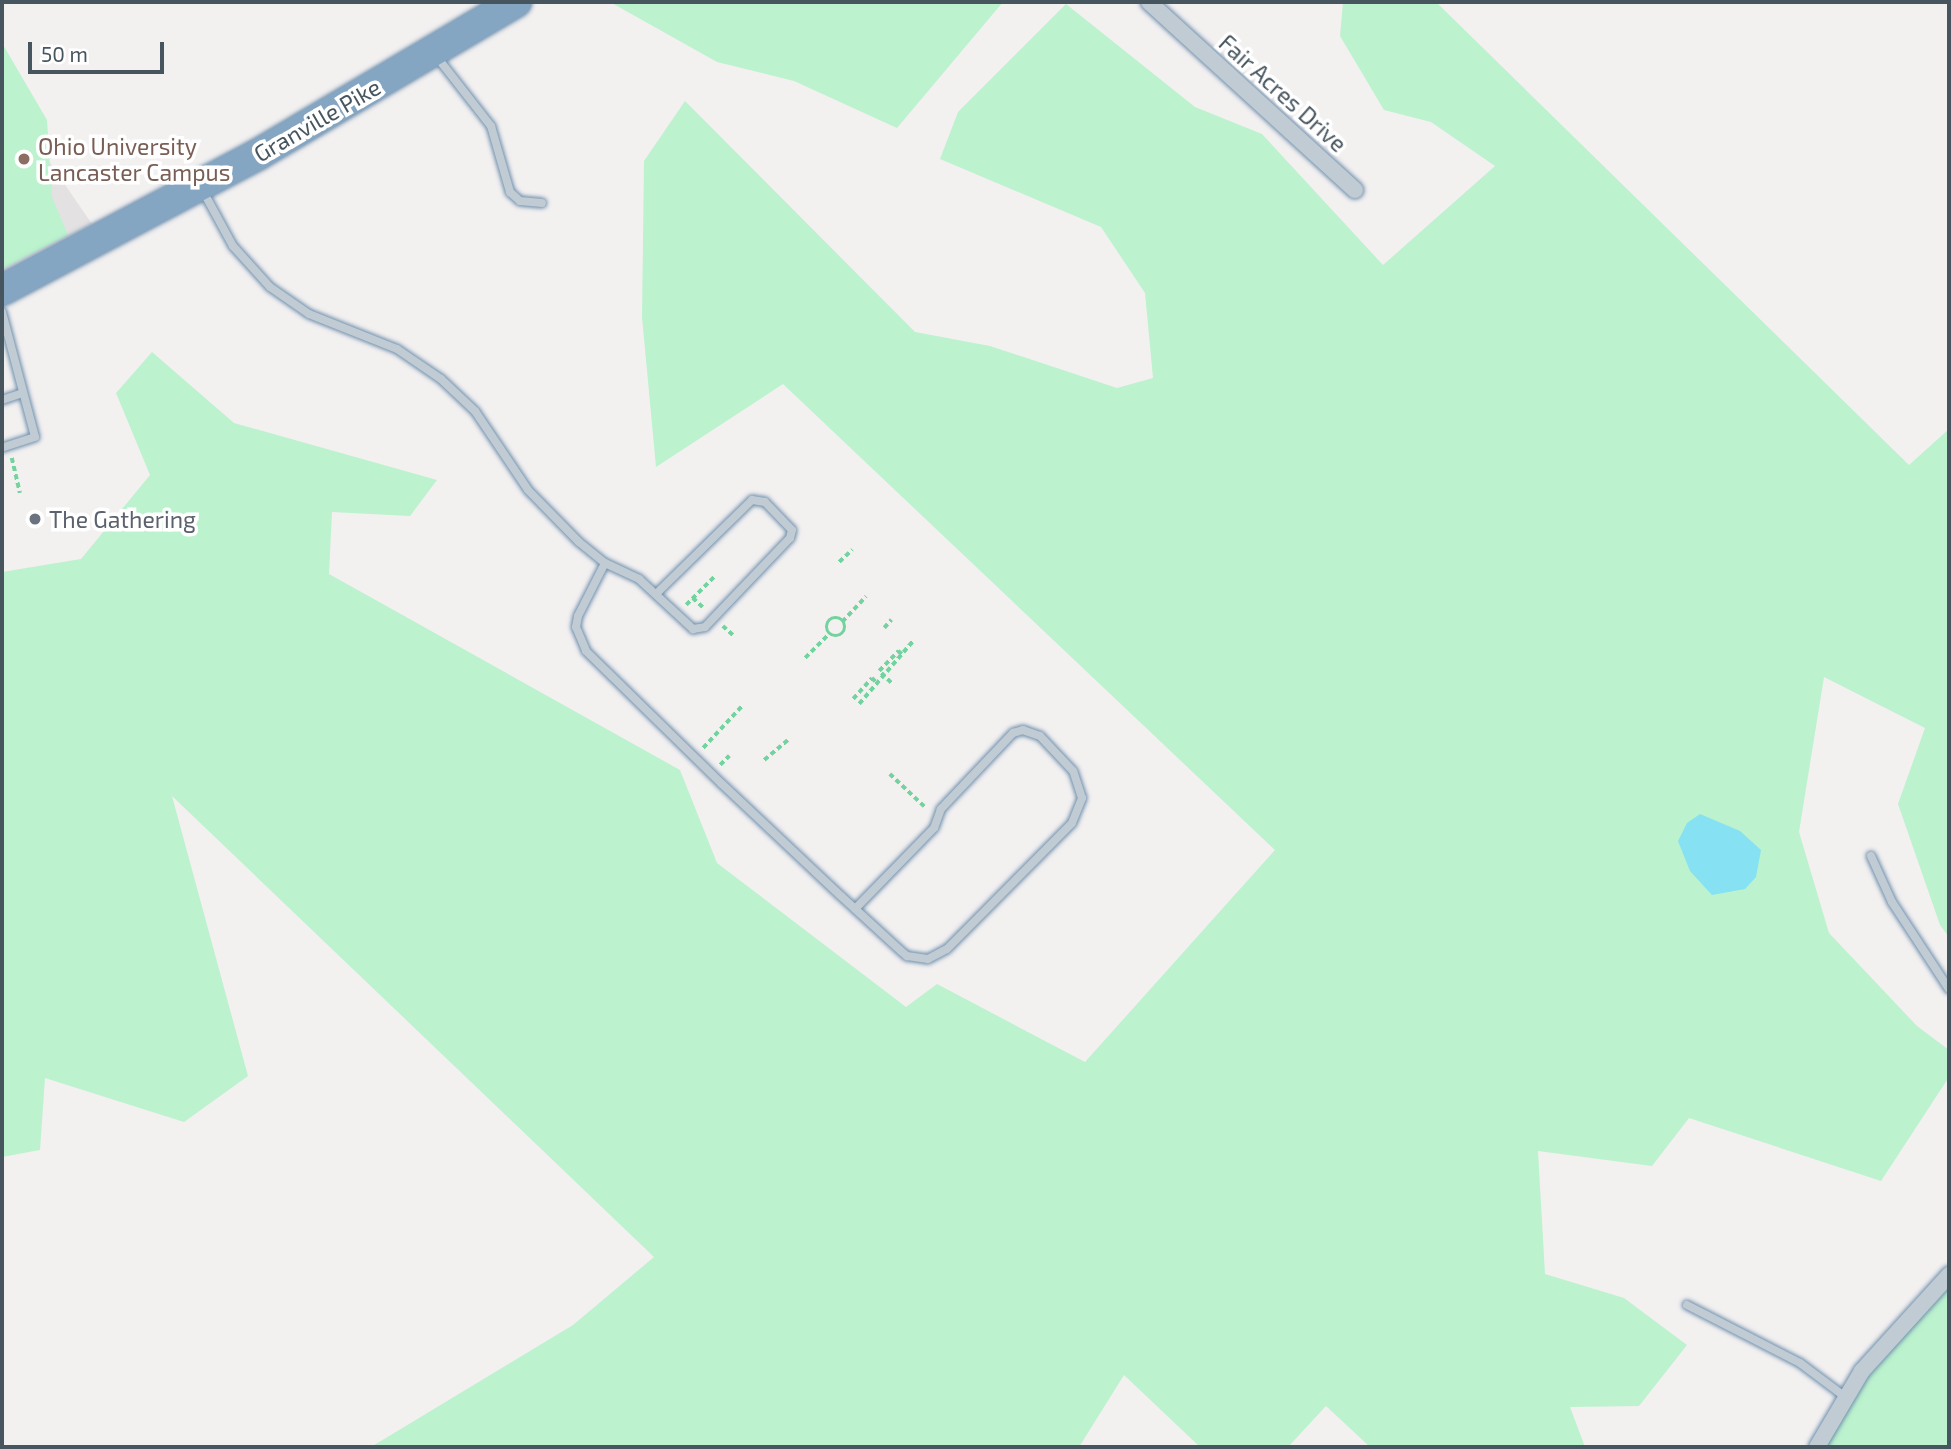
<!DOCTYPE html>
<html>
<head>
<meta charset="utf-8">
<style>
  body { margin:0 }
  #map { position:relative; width:1951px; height:1449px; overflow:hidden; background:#f3f0f0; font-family:"Exo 2",sans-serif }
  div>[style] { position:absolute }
  .education>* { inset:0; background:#e4e1e2 }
  .green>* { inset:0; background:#bcf2ce }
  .water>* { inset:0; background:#86e1f2 }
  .path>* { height:3.5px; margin-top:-1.75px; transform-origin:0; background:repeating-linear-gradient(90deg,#72d39e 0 5px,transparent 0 8.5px) }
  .path>.ring { margin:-1.75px; padding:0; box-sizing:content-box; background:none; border:3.5px solid #72d39e; border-radius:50% }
  .roads { filter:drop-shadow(0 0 2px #7091ae) drop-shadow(0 0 2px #7091ae) }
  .lane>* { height:8px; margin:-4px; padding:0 4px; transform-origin:4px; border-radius:4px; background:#c0cbd3 }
  .street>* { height:16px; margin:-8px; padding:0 8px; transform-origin:8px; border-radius:8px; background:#c0cbd3 }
  .highway>* { height:30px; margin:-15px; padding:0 15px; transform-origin:15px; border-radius:15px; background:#85a6c2 }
  .dots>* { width:19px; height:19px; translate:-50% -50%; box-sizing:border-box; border:4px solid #fff; border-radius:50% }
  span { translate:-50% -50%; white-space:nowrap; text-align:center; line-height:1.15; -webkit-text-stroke:7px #fff; paint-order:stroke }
  .street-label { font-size:23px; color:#47555f }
  .education-label { font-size:23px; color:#785e54 }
  .left { translate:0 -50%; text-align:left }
  .worship-label { font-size:23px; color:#5b616d }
  .frame { position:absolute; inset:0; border:4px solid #47555f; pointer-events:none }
  .scale { position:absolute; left:28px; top:42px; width:136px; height:32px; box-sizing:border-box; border:4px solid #47555f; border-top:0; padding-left:9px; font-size:21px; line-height:24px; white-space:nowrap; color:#47555f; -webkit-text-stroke:5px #fff; paint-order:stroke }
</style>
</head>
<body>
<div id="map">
  <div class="education">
    <div style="clip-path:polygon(2px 93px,92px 224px,2px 271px)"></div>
  </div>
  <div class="green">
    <div style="clip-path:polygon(610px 2px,1003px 2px,897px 128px,794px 81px,717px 62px)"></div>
    <div style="clip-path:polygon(1343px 2px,1436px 2px,1909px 465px,1949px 429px,1949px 937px,1940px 925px,1898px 804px,1925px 728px,1824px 677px,1799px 832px,1829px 933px,1917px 1026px,1949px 1050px,1949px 1077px,1881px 1181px,1689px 1118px,1652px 1166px,1538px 1151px,1545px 1274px,1624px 1298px,1687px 1345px,1639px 1406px,1570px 1407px,1585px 1447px,1370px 1447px,1326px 1406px,1288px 1447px,1200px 1447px,1124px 1375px,1079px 1447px,371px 1447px,573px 1325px,654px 1257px,172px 796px,248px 1076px,184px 1122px,45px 1078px,40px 1150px,2px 1157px,2px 572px,81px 559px,150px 475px,116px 393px,152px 352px,234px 423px,437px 480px,410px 516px,332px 512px,329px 574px,680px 770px,717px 863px,906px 1007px,937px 984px,1085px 1062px,1275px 850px,783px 384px,656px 467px,642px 317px,644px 161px,685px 101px,915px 332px,990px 346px,1117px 388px,1153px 378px,1145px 293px,1101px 227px,940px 159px,958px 112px,1066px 4px,1195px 107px,1262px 134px,1383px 265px,1495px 166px,1431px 122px,1384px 110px,1340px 36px)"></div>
    <div style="clip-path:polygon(2px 43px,47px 120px,52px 197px,68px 235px,2px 269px)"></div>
    <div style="clip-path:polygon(1949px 1275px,1949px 1447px,1817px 1447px,1829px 1421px)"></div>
  </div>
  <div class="water">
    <div style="clip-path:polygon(1700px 814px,1740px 831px,1761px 850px,1756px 877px,1745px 889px,1712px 895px,1690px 871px,1678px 841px,1687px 823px)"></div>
  </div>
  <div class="path">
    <div style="left:12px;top:458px;width:36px;rotate:77deg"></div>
    <div style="left:839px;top:562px;width:18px;rotate:-43deg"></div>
    <div style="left:693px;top:598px;width:16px;rotate:43deg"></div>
    <div style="left:686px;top:605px;width:41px;rotate:-45deg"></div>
    <div class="ring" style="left:827px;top:618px;width:14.5px;height:14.5px"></div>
    <div style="left:842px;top:622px;width:35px;rotate:-47deg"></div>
    <div style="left:723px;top:626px;width:15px;rotate:42deg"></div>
    <div style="left:884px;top:628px;width:11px;rotate:-49deg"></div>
    <div style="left:805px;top:658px;width:35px;rotate:-45deg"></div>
    <div style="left:891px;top:683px;width:17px;rotate:-135deg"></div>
    <div style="left:879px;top:671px;width:28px;rotate:-46deg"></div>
    <div style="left:898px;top:651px;width:5px;rotate:37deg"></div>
    <div style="left:853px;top:699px;width:28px;rotate:-48deg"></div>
    <div style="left:872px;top:678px;width:8px;rotate:45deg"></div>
    <div style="left:859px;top:704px;width:83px;rotate:-49.4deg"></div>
    <div style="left:703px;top:748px;width:57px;rotate:-47.1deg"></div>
    <div style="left:764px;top:760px;width:31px;rotate:-40deg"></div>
    <div style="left:720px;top:765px;width:13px;rotate:-45deg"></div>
    <div style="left:890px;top:774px;width:48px;rotate:43.3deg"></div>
  </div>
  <div class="roads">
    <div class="lane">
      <div style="left:437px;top:57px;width:88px;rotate:52deg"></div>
      <div style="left:491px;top:126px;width:69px;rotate:73.9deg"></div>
      <div style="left:510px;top:192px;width:13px;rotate:42deg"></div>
      <div style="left:520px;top:201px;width:22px;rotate:5deg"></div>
      <div style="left:203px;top:191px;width:63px;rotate:61.4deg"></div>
      <div style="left:233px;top:246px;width:55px;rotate:47.9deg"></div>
      <div style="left:270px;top:287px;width:47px;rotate:34.7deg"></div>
      <div style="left:309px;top:314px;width:95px;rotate:21.7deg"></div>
      <div style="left:397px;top:349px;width:53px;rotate:34.3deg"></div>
      <div style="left:441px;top:379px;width:47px;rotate:43.3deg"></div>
      <div style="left:475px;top:411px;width:95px;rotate:56.1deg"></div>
      <div style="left:528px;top:490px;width:73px;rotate:45.6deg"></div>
      <div style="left:579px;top:542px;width:33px;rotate:39deg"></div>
      <div style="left:605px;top:563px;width:38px;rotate:25deg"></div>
      <div style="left:639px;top:579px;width:74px;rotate:42.8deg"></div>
      <div style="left:693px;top:629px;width:12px;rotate:-9deg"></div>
      <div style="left:705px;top:627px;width:123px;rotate:-46.3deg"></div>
      <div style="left:790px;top:538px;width:8px;rotate:-76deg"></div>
      <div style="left:792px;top:530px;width:39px;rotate:-134deg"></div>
      <div style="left:765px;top:502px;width:13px;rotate:-171deg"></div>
      <div style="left:752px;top:500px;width:134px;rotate:135.6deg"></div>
      <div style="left:2px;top:312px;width:129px;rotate:75.2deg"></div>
      <div style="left:35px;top:437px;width:35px;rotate:162deg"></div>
      <div style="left:2px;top:400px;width:21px;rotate:-19deg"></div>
      <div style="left:605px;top:563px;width:59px;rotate:117deg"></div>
      <div style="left:578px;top:616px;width:11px;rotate:100deg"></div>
      <div style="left:576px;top:627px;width:26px;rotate:67deg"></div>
      <div style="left:586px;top:651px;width:190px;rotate:44.4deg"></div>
      <div style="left:722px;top:784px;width:163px;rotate:43.3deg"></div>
      <div style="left:841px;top:896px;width:81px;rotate:42.5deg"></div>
      <div style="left:901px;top:951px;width:8px;rotate:40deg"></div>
      <div style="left:907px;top:956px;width:21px;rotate:8deg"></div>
      <div style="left:928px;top:959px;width:21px;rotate:-28deg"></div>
      <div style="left:947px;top:949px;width:177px;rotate:-45.2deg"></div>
      <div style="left:1072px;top:823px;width:27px;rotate:-68deg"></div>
      <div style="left:1082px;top:798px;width:28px;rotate:-108deg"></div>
      <div style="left:1073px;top:771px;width:48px;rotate:-133.3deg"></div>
      <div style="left:1040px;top:736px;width:18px;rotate:-161deg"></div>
      <div style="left:1023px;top:730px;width:10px;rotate:163deg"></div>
      <div style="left:1013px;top:733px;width:105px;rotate:133.5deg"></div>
      <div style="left:941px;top:809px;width:20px;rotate:110deg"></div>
      <div style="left:934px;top:828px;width:113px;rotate:134.3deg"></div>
      <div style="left:1871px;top:856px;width:51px;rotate:65.5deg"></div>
      <div style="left:1892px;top:902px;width:104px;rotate:56.8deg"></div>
      <div style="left:1687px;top:1305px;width:127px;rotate:27.2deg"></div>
      <div style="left:1800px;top:1363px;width:55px;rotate:36.9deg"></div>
    </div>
    <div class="street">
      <div style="left:1149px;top:2px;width:279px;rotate:42.4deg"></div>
      <div style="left:1817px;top:1447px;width:88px;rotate:-59.4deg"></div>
      <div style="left:1862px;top:1371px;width:130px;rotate:-47.8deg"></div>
    </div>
    <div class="highway">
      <div style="left:2px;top:290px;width:289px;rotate:-27.9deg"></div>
      <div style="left:257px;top:155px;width:301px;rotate:-30.6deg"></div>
    </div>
  </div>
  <div class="dots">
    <div style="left:24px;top:159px;background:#8d6e63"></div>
    <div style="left:35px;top:519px;background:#6b7280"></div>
  </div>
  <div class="street-label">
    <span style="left:1283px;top:93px;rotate:42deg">Fair Acres Drive</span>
    <span style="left:317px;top:120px;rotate:-30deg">Granville Pike</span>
  </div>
  <div class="education-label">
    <span class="left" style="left:38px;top:159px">Ohio University<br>Lancaster Campus</span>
  </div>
  <div class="worship-label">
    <span class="left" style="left:49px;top:519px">The Gathering</span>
  </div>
  <div class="frame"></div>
  <div class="scale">50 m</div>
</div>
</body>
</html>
